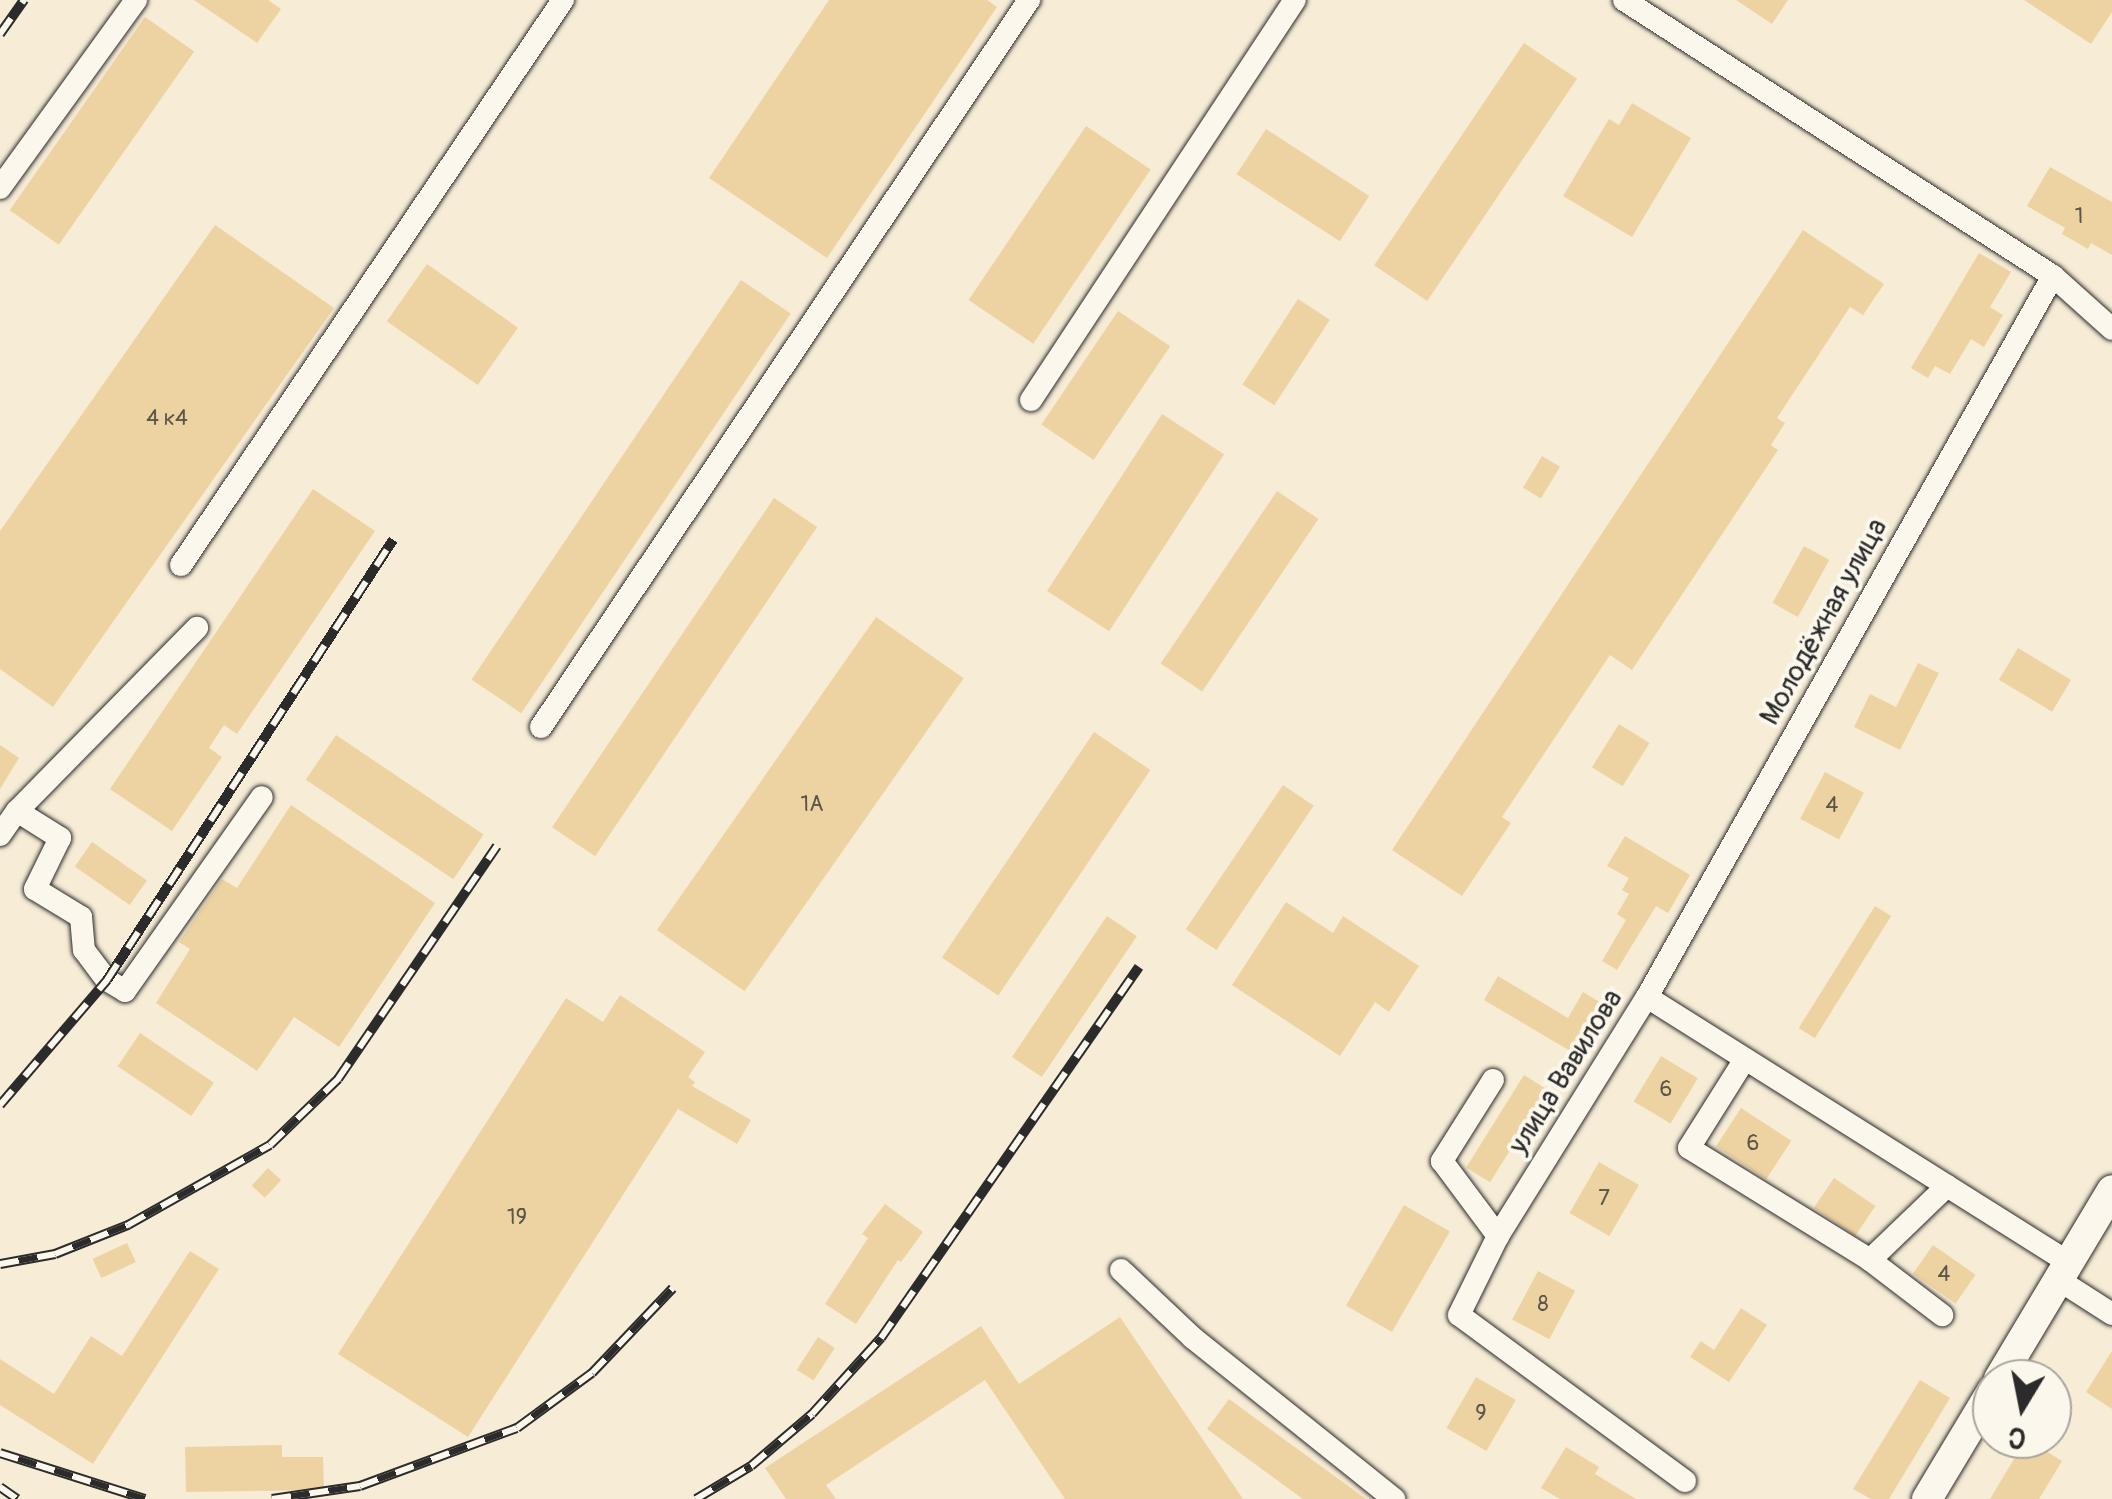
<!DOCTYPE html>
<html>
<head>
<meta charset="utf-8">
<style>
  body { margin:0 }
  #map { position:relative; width:2112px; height:1499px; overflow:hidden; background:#f7ecd6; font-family:Pangolin,sans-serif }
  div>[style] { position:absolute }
  .building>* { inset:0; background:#edd3a2; transform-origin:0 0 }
  .roads { filter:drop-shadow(0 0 2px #2b2b2b) drop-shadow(0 0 2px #2b2b2b) }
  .minor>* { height:22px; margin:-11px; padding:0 11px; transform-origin:11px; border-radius:11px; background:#fbf7ec }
  .major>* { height:30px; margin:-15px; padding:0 15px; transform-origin:15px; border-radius:15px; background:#fbf7ec }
  .rail>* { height:10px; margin-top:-5px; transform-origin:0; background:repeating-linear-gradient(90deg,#fbf7ec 0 19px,#2b2b2b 0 38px); box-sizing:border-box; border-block:2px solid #2b2b2b }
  span { translate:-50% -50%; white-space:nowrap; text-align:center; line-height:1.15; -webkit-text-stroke:8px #fbf7ec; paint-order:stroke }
  .number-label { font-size:22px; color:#5c5549 }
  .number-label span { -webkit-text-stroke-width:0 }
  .street-label { font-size:28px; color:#2b2b2b }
  .north { position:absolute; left:1972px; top:1359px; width:100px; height:100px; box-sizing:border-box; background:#fbf7ec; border:2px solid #a8a59f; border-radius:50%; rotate:190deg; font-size:28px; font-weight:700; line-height:40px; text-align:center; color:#2b2b2b }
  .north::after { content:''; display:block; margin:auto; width:35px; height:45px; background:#2b2b2b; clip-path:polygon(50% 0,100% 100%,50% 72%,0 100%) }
</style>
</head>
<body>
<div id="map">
  <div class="building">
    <div style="clip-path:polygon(194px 0,268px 0,281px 9px,257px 43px)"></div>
    <div style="clip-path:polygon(829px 0,987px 0,997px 7px,827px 258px,709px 178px)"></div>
    <div style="clip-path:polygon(1736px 0,1788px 0,1772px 24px)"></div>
    <div style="clip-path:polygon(2024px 0,2112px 0,2112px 12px,2091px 44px)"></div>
    <div style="left:145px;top:17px;width:60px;height:236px;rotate:35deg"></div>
    <div style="left:1524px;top:43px;width:64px;height:268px;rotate:34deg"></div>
    <div style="clip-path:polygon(1632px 103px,1691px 138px,1632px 237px,1563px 196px,1609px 119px,1619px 125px)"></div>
    <div style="left:1086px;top:126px;width:78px;height:210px;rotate:34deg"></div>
    <div style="left:1266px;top:129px;width:123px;height:54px;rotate:33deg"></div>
    <div style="clip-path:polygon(2050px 167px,2112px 202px,2112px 255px,2091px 243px,2088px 249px,2062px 234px,2065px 228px,2027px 206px)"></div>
    <div style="clip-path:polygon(215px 225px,334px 308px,53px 707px,0 669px,0 531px)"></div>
    <div style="clip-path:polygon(1803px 230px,1884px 284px,1863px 315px,1850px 307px,1777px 418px,1785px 423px,1771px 445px,1778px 450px,1632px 670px,1610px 655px,1502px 817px,1511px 823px,1462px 896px,1392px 850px)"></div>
    <div style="clip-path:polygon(1979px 253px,2011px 272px,1990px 307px,2003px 315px,1984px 347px,1971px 339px,1950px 374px,1935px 366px,1928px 378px,1911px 368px)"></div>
    <div style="left:427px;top:264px;width:111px;height:70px;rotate:35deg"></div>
    <div style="left:741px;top:280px;width:60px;height:482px;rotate:34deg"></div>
    <div style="left:1298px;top:299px;width:38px;height:102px;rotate:33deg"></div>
    <div style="left:1118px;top:311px;width:63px;height:137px;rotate:34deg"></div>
    <div style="left:1162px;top:414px;width:74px;height:211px;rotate:33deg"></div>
    <div style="left:1542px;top:456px;width:21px;height:37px;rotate:31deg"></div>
    <div style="clip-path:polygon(313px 489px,375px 531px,237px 734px,224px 725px,209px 748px,222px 757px,172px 831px,110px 789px)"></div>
    <div style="left:1277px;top:491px;width:50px;height:208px;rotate:34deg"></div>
    <div style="left:774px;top:498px;width:52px;height:397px;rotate:34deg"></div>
    <div style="left:1804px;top:546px;width:29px;height:65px;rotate:29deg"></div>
    <div style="left:876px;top:617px;width:107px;height:382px;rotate:35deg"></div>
    <div style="left:2018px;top:648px;width:62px;height:37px;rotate:31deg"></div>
    <div style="clip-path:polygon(1918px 663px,1939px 673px,1900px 750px,1854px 727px,1870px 694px,1896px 707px)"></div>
    <div style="left:1619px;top:724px;width:36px;height:51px;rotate:32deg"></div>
    <div style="left:1094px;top:732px;width:68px;height:272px;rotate:34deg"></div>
    <div style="left:336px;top:735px;width:178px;height:54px;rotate:34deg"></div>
    <div style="clip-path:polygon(0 745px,19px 758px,0 789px)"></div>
    <div style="left:1825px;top:772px;width:44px;height:53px;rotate:28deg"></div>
    <div style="left:1283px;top:785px;width:37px;height:174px;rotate:34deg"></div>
    <div style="clip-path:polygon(291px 805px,435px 903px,339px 1047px,294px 1017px,257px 1071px,156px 1003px,190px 949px,179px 942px,194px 920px,222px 879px,237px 888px)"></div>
    <div style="clip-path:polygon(1625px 836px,1690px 875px,1668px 913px,1656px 906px,1617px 970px,1602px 961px,1626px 920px,1617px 914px,1629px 894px,1622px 890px,1629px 878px,1607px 866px)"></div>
    <div style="left:92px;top:842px;width:67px;height:30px;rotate:35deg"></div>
    <div style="clip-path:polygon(1286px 902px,1333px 933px,1343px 916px,1419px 966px,1389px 1012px,1375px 1002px,1340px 1056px,1232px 985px)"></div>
    <div style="left:1875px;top:906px;width:19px;height:144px;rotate:32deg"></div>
    <div style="left:1107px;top:916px;width:36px;height:170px;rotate:34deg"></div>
    <div style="clip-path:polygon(1498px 976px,1568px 1018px,1583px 992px,1601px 1003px,1572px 1052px,1484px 1000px)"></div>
    <div style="clip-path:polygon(620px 995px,705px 1052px,688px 1077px,695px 1082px,692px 1086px,751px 1120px,737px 1144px,678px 1109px,468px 1437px,338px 1354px,566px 998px,603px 1022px)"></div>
    <div style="left:140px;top:1033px;width:89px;height:40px;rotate:34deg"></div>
    <div style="left:1661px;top:1056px;width:43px;height:53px;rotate:31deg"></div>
    <div style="left:1524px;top:1075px;width:28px;height:109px;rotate:32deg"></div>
    <div style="left:1741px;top:1108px;width:60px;height:46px;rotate:33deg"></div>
    <div style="left:1599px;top:1162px;width:46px;height:59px;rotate:30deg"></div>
    <div style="left:268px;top:1168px;width:18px;height:24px;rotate:43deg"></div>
    <div style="left:1834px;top:1178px;width:50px;height:36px;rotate:34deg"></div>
    <div style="clip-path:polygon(885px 1204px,923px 1232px,901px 1262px,898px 1260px,856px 1324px,825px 1304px,868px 1238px,862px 1234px)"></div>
    <div style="left:1404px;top:1205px;width:53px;height:116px;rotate:30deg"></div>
    <div style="left:127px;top:1243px;width:21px;height:38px;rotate:65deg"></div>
    <div style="left:1933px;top:1245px;width:52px;height:35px;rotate:35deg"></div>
    <div style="clip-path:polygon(190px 1251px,219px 1269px,93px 1464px,0 1405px,0 1359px,54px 1394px,91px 1336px,122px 1356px)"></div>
    <div style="left:1538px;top:1271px;width:42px;height:55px;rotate:28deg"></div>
    <div style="clip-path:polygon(1741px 1308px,1767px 1325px,1729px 1382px,1690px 1357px,1701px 1341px,1714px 1350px)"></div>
    <div style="clip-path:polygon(1120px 1317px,1243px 1499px,1065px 1499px,985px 1380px,826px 1485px,836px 1499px,786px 1499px,765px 1468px,981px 1326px,1019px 1384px)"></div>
    <div style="left:818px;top:1337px;width:20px;height:39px;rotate:33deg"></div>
    <div style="clip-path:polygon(2112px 1351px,2112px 1409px,2086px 1392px)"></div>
    <div style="left:1476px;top:1377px;width:46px;height:59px;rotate:30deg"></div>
    <div style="clip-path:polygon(1920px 1380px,1950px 1398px,1889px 1499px,1871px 1499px,1853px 1489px)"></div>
    <div style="clip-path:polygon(1229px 1399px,1366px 1499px,1303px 1499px,1207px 1429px)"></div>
    <div style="clip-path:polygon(2026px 1439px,2062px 1461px,2039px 1499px,1990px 1499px)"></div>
    <div style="clip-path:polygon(282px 1445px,282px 1457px,323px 1457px,324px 1490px,186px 1492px,185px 1447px)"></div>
    <div style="clip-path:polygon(1566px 1447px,1599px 1467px,1595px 1474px,1636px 1499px,1560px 1499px,1541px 1488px)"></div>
  </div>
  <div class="roads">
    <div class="minor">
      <div style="left:1624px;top:0;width:510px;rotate:32.76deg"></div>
      <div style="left:2053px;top:276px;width:79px;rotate:41.9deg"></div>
      <div style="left:0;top:188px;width:232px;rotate:-54.1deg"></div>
      <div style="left:1031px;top:400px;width:479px;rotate:-56.6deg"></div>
      <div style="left:181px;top:565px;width:682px;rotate:-55.94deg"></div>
      <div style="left:541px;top:727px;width:876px;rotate:-56.13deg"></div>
      <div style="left:17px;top:811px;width:51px;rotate:32.1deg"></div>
      <div style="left:60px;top:838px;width:57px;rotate:116.1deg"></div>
      <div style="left:35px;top:889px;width:54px;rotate:31.3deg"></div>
      <div style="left:81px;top:917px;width:33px;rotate:85deg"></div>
      <div style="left:84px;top:950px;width:38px;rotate:53deg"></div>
      <div style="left:107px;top:980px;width:21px;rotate:31deg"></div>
      <div style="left:125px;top:991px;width:237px;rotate:-54.8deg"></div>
      <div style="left:0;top:835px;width:29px;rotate:-55deg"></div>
      <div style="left:17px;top:811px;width:257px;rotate:-45.5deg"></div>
      <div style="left:1647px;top:997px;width:499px;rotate:32.2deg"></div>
      <div style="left:1745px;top:1059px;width:105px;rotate:122.2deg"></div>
      <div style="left:1689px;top:1148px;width:213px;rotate:31.7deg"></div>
      <div style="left:1870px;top:1260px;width:107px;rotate:-43.9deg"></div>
      <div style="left:1493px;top:1080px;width:96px;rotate:122.2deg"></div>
      <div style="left:1442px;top:1161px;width:94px;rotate:53.3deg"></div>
      <div style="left:1870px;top:1260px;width:91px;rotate:37.4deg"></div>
      <div style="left:1121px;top:1270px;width:99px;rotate:43.4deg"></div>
      <div style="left:1193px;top:1338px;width:258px;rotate:38.7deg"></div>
      <div style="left:2059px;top:1280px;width:63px;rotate:32.7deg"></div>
      <div style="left:1685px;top:1481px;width:280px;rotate:-143.7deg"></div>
      <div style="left:1459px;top:1315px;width:88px;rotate:-63.7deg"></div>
      <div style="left:1498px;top:1236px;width:282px;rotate:-58.1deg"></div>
      <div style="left:1647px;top:997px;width:827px;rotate:-60.62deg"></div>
    </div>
    <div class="major">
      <div style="left:1999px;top:1379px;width:220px;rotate:-59.1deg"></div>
      <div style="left:1927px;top:1499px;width:126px;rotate:-59deg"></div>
    </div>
  </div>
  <div class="rail">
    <div style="left:0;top:34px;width:42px;rotate:-54.8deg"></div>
    <div style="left:0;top:1105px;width:165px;rotate:-49.4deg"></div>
    <div style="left:107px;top:980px;width:525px;rotate:-56.98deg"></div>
    <div style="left:0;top:1264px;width:56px;rotate:-10.3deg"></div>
    <div style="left:55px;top:1254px;width:79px;rotate:-21.7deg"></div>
    <div style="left:128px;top:1225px;width:163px;rotate:-29.4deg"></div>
    <div style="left:270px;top:1145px;width:95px;rotate:-44.1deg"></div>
    <div style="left:338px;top:1079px;width:282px;rotate:-55.7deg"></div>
    <div style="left:0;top:1453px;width:152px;rotate:17.6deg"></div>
    <div style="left:0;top:1487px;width:21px;rotate:35deg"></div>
    <div style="left:272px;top:1499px;width:89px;rotate:-8.4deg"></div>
    <div style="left:360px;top:1486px;width:167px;rotate:-20.3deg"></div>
    <div style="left:517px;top:1428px;width:93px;rotate:-36.3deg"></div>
    <div style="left:592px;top:1373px;width:117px;rotate:-46.4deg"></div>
    <div style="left:696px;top:1499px;width:64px;rotate:-31deg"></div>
    <div style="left:751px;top:1466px;width:80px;rotate:-40.4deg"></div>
    <div style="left:812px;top:1414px;width:103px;rotate:-47.8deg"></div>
    <div style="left:881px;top:1338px;width:452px;rotate:-55.2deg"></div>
  </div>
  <div class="number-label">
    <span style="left:2079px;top:217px">1</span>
    <span style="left:167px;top:419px">4 к4</span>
    <span style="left:812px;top:805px">1А</span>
    <span style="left:1832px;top:806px">4</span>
    <span style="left:1666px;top:1090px">6</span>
    <span style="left:1753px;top:1144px">6</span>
    <span style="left:1604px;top:1199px">7</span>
    <span style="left:517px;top:1218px">19</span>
    <span style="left:1944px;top:1275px">4</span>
    <span style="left:1543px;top:1305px">8</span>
    <span style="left:1481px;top:1414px">9</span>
  </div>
  <div class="street-label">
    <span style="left:1824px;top:622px;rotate:-61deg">Молодёжная улица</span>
    <span style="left:1566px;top:1072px;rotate:-58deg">улица Вавилова</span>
  </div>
  <div class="north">С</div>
</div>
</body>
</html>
